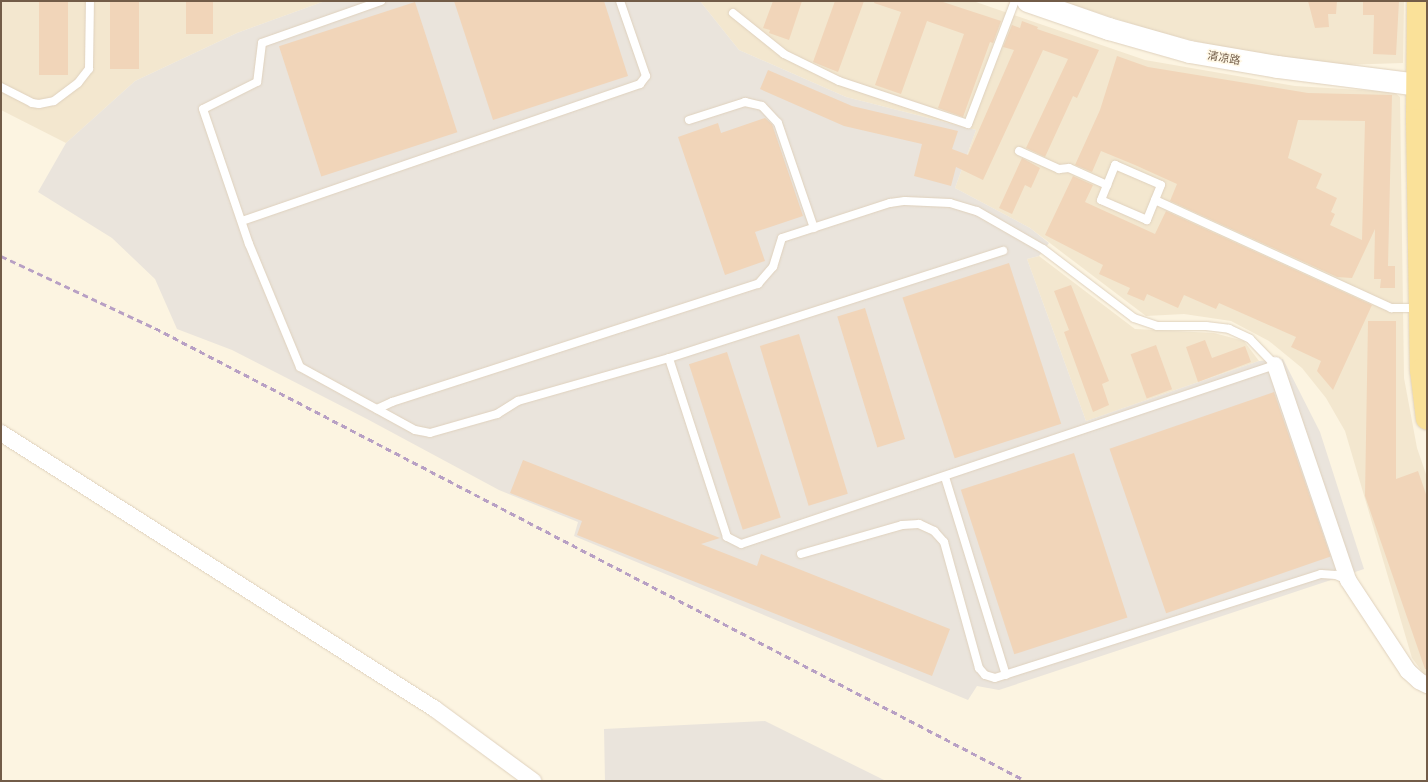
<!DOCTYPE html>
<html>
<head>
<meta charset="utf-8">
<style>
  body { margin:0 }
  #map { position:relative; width:1428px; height:782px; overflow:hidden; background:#fcf4e1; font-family:"Noto Sans","Noto Sans SC",sans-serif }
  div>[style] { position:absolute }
  .residential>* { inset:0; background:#f3e7cf }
  .industrial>* { inset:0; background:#eae4dc }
  .building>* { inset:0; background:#f1d5b9; transform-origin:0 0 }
  .roads { filter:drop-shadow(0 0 1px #dfd1bd) drop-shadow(0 0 1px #dfd1bd) }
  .lane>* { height:8px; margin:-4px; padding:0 4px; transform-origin:4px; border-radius:4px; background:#fff }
  .street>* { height:16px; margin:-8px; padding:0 8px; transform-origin:8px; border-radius:8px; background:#fff }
  .secondary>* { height:22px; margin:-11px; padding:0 11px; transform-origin:11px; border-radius:11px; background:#fff }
  .primary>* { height:22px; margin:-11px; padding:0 11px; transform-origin:11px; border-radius:11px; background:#fae199 }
  .rail>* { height:3px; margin-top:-1.5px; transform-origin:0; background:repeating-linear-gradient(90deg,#b8a0c4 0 6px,transparent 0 10px) }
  span { translate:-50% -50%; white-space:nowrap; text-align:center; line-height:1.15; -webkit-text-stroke:3px #fff8e6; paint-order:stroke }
  .street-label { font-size:11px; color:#725c48 }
  .frame { position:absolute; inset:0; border:2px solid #725c48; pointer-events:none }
</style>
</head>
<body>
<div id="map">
  <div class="residential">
    <div style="clip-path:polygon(1px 1px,325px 1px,237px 33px,135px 81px,66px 143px,1px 110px)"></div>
    <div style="clip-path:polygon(700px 1px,973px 1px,1145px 60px,1295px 86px,1394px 92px,1400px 97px,1404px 378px,1417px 448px,1427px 477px,1427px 678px,1412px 658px,1345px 431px,1326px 398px,1302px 368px,1269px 341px,1231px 321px,1184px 314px,1146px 316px,1030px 228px,955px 188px,976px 130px,846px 97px,739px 50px)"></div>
    <div style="clip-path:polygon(1061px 1px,1404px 1px,1403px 63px,1341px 65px,1247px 54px,1155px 31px)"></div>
    <div style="clip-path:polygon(1039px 256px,1135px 329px,1214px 333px,1244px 341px,1259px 361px,1086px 421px,1027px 259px)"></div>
  </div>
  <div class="industrial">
    <div style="clip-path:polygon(325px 1px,700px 1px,739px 50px,846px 97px,976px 130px,955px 188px,1030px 228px,1049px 243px,1039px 256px,1027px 259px,1086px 421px,1259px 361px,1283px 359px,1320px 432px,1364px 569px,999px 690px,977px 686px,968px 700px,574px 536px,578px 522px,499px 490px,367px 419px,232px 350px,177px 329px,155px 279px,112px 238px,38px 192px,66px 143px,135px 81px,237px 33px)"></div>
    <div style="clip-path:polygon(765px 721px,886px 781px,605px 781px,604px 729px)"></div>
  </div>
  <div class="building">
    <div style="left:39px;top:1px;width:29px;height:74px"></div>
    <div style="left:110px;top:1px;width:29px;height:68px"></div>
    <div style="left:186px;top:1px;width:27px;height:33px"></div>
    <div style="clip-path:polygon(454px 1px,604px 1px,628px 76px,493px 120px)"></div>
    <div style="clip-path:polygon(773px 1px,802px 1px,789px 40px,769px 33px,770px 30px,763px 28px)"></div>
    <div style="clip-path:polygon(835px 1px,864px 1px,838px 72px,813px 62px)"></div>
    <div style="clip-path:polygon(875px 1px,940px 1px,1001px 21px,993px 43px,990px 42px,963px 117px,938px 108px,964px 34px,927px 21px,901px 94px,875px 85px,901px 12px,874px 3px)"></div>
    <div style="clip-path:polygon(1308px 1px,1337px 1px,1336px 14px,1328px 14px,1329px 27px,1315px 28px)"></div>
    <div style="clip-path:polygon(1363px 1px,1399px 1px,1396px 55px,1373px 54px,1374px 15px,1363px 15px)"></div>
    <div style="left:415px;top:2px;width:137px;height:143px;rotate:72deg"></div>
    <div style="clip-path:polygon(1022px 21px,1038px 27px,1037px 29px,1099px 50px,1077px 98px,1073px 96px,1045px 157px,1026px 148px,1068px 59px,1043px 50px,983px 180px,956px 167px,951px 186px,914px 176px,922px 144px,844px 126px,760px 89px,768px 70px,852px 106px,958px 131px,952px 149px,968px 155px,1014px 50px,1003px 47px,1012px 25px,1020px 28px)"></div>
    <div style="clip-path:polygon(evenodd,1117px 56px,1148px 67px,1308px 93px,1392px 95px,1388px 266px,1395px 266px,1395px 288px,1380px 288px,1381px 279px,1374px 279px,1375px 229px,1352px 278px,1337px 277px,1170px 201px,1177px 184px,1135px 165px,1101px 151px,1092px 172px,1075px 165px,1100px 110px,1117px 56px,1298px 120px,1365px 121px,1362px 240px,1330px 225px,1335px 214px,1331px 212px,1337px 198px,1316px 188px,1322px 174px,1288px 158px,1298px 120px)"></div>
    <div style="clip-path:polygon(765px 118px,772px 124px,803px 216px,755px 232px,765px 261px,725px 275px,678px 137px,718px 123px,721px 133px)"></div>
    <div style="clip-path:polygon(1022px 158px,1040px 168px,1031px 188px,1025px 185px,1012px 214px,999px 208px)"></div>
    <div style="clip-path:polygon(1073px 176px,1093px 185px,1085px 202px,1155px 234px,1166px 211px,1372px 305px,1333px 390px,1317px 371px,1321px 361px,1291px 347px,1296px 337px,1219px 303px,1216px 309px,1184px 295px,1178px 308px,1147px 294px,1144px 301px,1127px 294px,1130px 288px,1099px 274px,1103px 265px,1045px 235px)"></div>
    <div style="left:1009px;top:263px;width:169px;height:112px;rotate:72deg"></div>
    <div style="clip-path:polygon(1071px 285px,1109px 381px,1102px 384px,1109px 405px,1093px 412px,1064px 332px,1069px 330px,1054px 291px)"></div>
    <div style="left:865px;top:308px;width:137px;height:29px;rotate:73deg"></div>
    <div style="clip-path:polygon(1368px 321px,1396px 321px,1396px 479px,1418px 471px,1427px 497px,1427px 669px,1425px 669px,1365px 496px)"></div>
    <div style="left:799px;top:334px;width:167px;height:41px;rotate:73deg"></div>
    <div style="clip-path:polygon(1205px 340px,1212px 358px,1245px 346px,1251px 362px,1198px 382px,1186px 347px)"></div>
    <div style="left:1156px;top:345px;width:47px;height:27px;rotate:70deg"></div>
    <div style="left:727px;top:352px;width:174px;height:40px;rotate:72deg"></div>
    <div style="left:1274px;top:392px;width:174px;height:174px;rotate:71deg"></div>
    <div style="left:1074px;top:453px;width:173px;height:119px;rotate:72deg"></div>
    <div style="clip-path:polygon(523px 460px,720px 538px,701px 544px,757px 566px,761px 554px,950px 629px,932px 676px,577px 535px,582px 521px,510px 493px)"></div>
  </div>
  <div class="roads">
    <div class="lane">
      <div style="left:381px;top:1px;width:126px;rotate:160.6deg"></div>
      <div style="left:262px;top:43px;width:39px;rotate:97deg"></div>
      <div style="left:257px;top:82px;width:60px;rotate:153.4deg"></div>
      <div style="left:203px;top:109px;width:143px;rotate:71.2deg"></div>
      <div style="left:249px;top:244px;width:133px;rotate:67.5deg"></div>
      <div style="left:300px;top:367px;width:131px;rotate:28.7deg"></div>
      <div style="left:415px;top:430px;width:15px;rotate:11deg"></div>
      <div style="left:430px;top:433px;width:70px;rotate:-15.8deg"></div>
      <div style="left:497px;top:414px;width:25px;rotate:-32deg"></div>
      <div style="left:518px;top:401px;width:157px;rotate:-15.9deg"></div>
      <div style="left:669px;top:358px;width:351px;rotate:-17.8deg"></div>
      <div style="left:733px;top:13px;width:65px;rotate:38.8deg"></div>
      <div style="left:784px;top:54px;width:61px;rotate:26.1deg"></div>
      <div style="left:839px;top:81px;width:136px;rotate:18.4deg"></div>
      <div style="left:968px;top:124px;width:132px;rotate:-69.1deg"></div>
      <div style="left:1px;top:87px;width:35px;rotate:27deg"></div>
      <div style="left:32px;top:103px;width:7px;rotate:8deg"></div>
      <div style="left:39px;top:104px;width:15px;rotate:-11deg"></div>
      <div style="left:54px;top:101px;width:30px;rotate:-37deg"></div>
      <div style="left:78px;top:83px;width:18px;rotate:-52deg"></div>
      <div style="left:89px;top:69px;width:68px;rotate:-89.2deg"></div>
      <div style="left:689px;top:120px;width:59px;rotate:-17.8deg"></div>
      <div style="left:745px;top:102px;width:17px;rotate:13deg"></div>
      <div style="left:762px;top:106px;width:23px;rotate:47deg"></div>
      <div style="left:778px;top:123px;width:111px;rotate:71.1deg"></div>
      <div style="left:1019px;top:151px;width:44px;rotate:24.2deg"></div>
      <div style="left:1059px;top:169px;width:10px;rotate:-6deg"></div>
      <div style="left:1069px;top:168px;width:42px;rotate:24.1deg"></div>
      <div style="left:1115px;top:165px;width:50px;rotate:23.5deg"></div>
      <div style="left:1161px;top:185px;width:38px;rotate:112deg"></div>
      <div style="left:1147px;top:220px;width:50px;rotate:-156.5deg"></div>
      <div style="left:1101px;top:200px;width:38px;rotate:-68deg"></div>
      <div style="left:1155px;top:200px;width:260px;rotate:24.6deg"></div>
      <div style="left:1391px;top:308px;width:28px"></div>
      <div style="left:242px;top:221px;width:421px;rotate:-19deg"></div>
      <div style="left:640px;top:84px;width:10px;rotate:-53deg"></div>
      <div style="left:646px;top:76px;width:79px;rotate:-109.1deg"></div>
      <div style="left:377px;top:409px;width:17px;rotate:-25deg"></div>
      <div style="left:392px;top:402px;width:385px;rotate:-17.9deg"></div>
      <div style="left:758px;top:284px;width:23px;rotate:-49deg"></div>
      <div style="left:773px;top:267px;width:30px;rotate:-73deg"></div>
      <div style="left:782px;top:238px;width:114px;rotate:-18deg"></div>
      <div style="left:890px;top:203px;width:15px;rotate:-8deg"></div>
      <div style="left:905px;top:201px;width:45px;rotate:2.5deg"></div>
      <div style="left:950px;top:203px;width:28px;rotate:17deg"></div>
      <div style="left:977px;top:211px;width:76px;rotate:29.9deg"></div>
      <div style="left:1043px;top:249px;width:114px;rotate:37.2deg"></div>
      <div style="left:1134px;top:318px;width:24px;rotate:19deg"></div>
      <div style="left:1157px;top:326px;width:49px"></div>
      <div style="left:1206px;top:326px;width:23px;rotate:7deg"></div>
      <div style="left:1229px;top:329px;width:23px;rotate:25deg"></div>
      <div style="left:1250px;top:339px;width:36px;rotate:46deg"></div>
      <div style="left:1275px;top:365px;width:563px;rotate:161.47deg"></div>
      <div style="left:741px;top:544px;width:16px;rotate:-153deg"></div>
      <div style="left:727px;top:537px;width:188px;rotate:-108deg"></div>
      <div style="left:945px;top:477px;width:207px;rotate:72.9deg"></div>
      <div style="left:801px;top:554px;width:105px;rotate:-16deg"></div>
      <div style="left:902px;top:525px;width:17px;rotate:-3deg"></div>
      <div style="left:919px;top:524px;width:17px;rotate:25deg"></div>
      <div style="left:934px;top:531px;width:15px;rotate:48deg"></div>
      <div style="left:944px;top:542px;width:131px;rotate:74.5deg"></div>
      <div style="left:979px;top:668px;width:9px;rotate:49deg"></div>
      <div style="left:985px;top:675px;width:10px;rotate:17deg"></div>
      <div style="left:995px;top:678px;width:342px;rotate:-17.7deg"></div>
      <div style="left:1321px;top:574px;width:15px;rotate:4deg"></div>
      <div style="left:1336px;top:575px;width:12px;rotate:24deg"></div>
    </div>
    <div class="street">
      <div style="left:1275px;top:365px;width:227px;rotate:71.2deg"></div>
      <div style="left:1348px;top:580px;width:109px;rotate:56.6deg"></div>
      <div style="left:1408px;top:671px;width:15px;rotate:42deg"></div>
      <div style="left:1419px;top:681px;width:9px;rotate:27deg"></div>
      <div style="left:1px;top:433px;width:514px;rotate:32.45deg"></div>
      <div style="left:435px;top:709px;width:122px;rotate:36.3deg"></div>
    </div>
    <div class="secondary">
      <div style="left:1028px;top:1px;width:86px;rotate:19.1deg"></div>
      <div style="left:1109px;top:29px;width:84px;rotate:15.9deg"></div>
      <div style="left:1190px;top:52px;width:89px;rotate:9.7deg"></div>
      <div style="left:1278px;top:67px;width:150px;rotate:7.3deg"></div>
    </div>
    <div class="primary">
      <div style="left:1418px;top:1px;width:119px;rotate:90.5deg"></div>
      <div style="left:1417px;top:120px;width:250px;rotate:89.1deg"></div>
      <div style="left:1421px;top:370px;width:49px;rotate:83deg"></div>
    </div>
  </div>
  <div class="rail">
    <div style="left:1px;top:256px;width:170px;rotate:25.1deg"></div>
    <div style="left:155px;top:328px;width:982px;rotate:27.48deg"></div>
  </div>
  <div class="street-label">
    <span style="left:1224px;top:58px;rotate:10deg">清凉路</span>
  </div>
  <div class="frame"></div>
</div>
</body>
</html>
